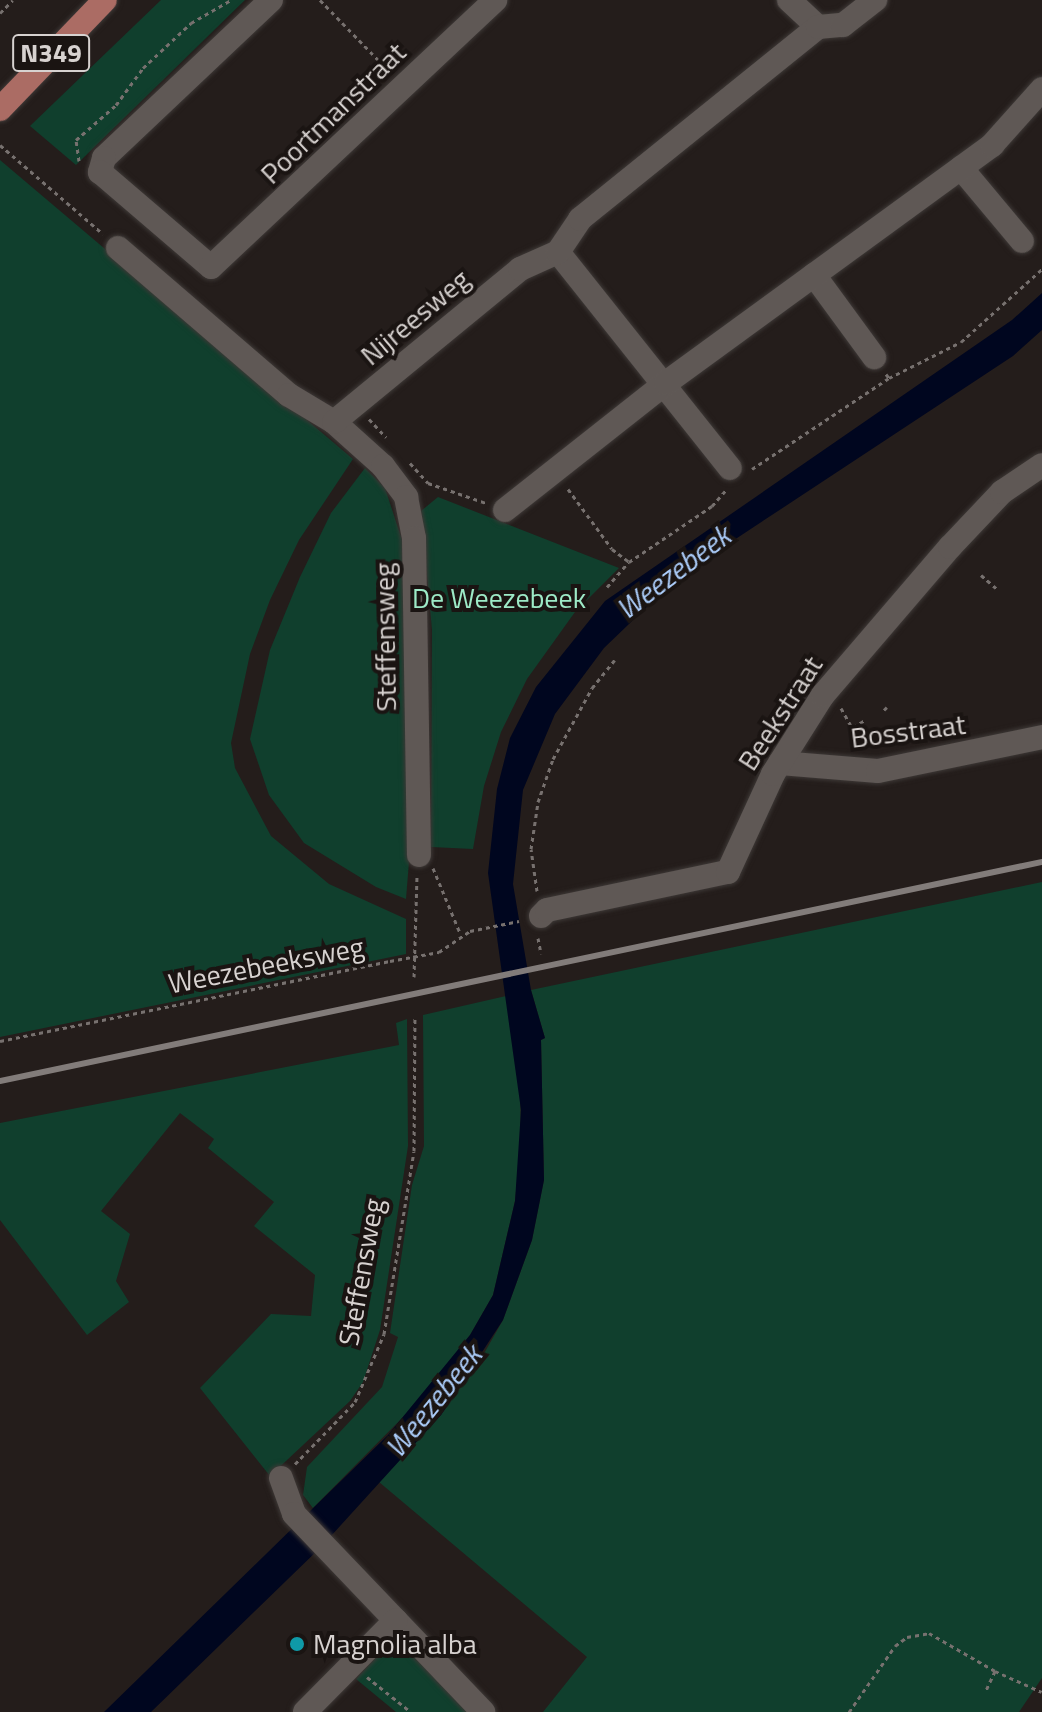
<!DOCTYPE html>
<html>
<head>
<meta charset="utf-8">
<style>
  body { margin:0 }
  #map { position:relative; width:1042px; height:1712px; overflow:hidden; background:#241d1b; font-family:"Titillium Web",sans-serif }
  div>[style] { position:absolute }
  .green>* { inset:0; background:#103f2d }
  .water>* { inset:0; background:#00061f }
  .path>* { height:3px; margin-top:-1.5px; transform-origin:0; background:repeating-linear-gradient(90deg,#77716f 0 4px,transparent 0 8px) }
  .roads { filter:drop-shadow(0 0 2px #3d3836) drop-shadow(0 0 2px #3d3836) }
  .minor>* { height:24px; margin:-12px; padding:0 12px; transform-origin:12px; border-radius:12px; background:#5f5855 }
  .major>* { height:24px; margin:-12px; padding:0 12px; transform-origin:12px; border-radius:12px; background:#ab6c64 }
  .rail>* { height:6px; margin:-3px; padding:0 3px; transform-origin:3px; border-radius:3px; background:#827c7a }
  .path-bridge>* { height:3px; margin-top:-1.5px; transform-origin:0; background:repeating-linear-gradient(90deg,#77716f 0 4px,transparent 0 8px) }
  .dots>* { width:22px; height:22px; translate:-50% -50%; box-sizing:border-box; border:4px solid #1a1412; border-radius:50% }
  span { translate:-50% -50%; white-space:nowrap; text-align:center; line-height:1.15; -webkit-text-stroke:8px #1a1412; paint-order:stroke }
  .shield-label span { padding:2px 6px; background:#1a1412; border:2px solid; border-radius:6px; -webkit-text-stroke-width:0 }
  .shield-label { font-size:26px; color:#d7d2d0; font-weight:700 }
  .street-label { font-size:28px; color:#d7d2d0 }
  .park-label { font-size:28px; color:#9deac7 }
  .poi-label { font-size:28px; color:#d7d2d0 }
  .left { translate:0 -50%; text-align:left }
  .water-label { font-size:30px; color:#aacbf8; font-style:italic }
</style>
</head>
<body>
<div id="map">
  <div class="green">
    <div style="clip-path:polygon(161px 0,245px 0,76px 165px,30px 126px)"></div>
    <div style="clip-path:polygon(0 160px,353px 459px,299px 540px,270px 600px,250px 654px,231px 743px,235px 768px,271px 836px,329px 884px,406px 919px,406px 954px,0 1037px)"></div>
    <div style="clip-path:polygon(365px 468px,385px 488px,403px 543px,411px 837px,406px 899px,376px 887px,304px 843px,269px 795px,250px 739px,270px 650px,300px 577px,331px 513px)"></div>
    <div style="clip-path:polygon(438px 497px,619px 568px,575px 612px,527px 679px,501px 732px,484px 786px,473px 849px,431px 847px,432px 630px,421px 511px)"></div>
    <div style="clip-path:polygon(1042px 882px,1042px 1678px,1019px 1712px,543px 1712px,587px 1657px,379px 1482px,441px 1415px,482px 1357px,503px 1320px,532px 1240px,544px 1180px,541px 1040px,545px 1038px,531px 990px)"></div>
    <div style="clip-path:polygon(506px 996px,520px 1087px,521px 1143px,515px 1201px,493px 1295px,470px 1335px,415px 1405px,313px 1508px,303px 1495px,307px 1467px,382px 1387px,398px 1337px,390px 1333px,412px 1185px,424px 1146px,423px 1015px)"></div>
    <div style="clip-path:polygon(407px 1019px,408px 1146px,380px 1330px,363px 1382px,350px 1401px,270px 1476px,200px 1388px,271px 1314px,311px 1316px,315px 1275px,254px 1226px,274px 1202px,208px 1148px,214px 1139px,180px 1113px,101px 1211px,130px 1234px,116px 1281px,129px 1302px,87px 1335px,0 1220px,0 1123px,399px 1045px,396px 1023px)"></div>
    <div style="clip-path:polygon(396px 1636px,470px 1712px,396px 1712px,356px 1679px)"></div>
  </div>
  <div class="water">
    <div style="clip-path:polygon(1042px 293px,1042px 330px,1013px 356px,678px 577px,604px 648px,555px 714px,523px 790px,513px 884px,531px 990px,545px 1038px,541px 1040px,544px 1180px,532px 1240px,503px 1320px,441px 1415px,321px 1547px,151px 1712px,104px 1712px,388px 1435px,470px 1335px,493px 1295px,515px 1201px,521px 1110px,488px 873px,497px 789px,510px 738px,536px 687px,605px 601px,1012px 320px)"></div>
  </div>
  <div class="path">
    <div style="left:320px;top:0;width:100px;rotate:45.8deg"></div>
    <div style="left:0;top:13px;width:18px;rotate:-45deg"></div>
    <div style="left:0;top:145px;width:136px;rotate:40.8deg"></div>
    <div style="left:79px;top:161px;width:21px;rotate:-98deg"></div>
    <div style="left:76px;top:140px;width:53px;rotate:-41.2deg"></div>
    <div style="left:116px;top:105px;width:46px;rotate:-53.9deg"></div>
    <div style="left:143px;top:68px;width:66px;rotate:-43.2deg"></div>
    <div style="left:191px;top:23px;width:46px;rotate:-29.9deg"></div>
    <div style="left:886px;top:374px;width:5px;rotate:53deg"></div>
    <div style="left:889px;top:378px;width:80px;rotate:-26.6deg"></div>
    <div style="left:961px;top:342px;width:109px;rotate:-42deg"></div>
    <div style="left:369px;top:419px;width:25px;rotate:47deg"></div>
    <div style="left:410px;top:463px;width:27px;rotate:48deg"></div>
    <div style="left:428px;top:483px;width:61px;rotate:19deg"></div>
    <div style="left:752px;top:469px;width:164px;rotate:-33.6deg"></div>
    <div style="left:568px;top:489px;width:74px;rotate:53.7deg"></div>
    <div style="left:612px;top:549px;width:21px;rotate:37deg"></div>
    <div style="left:981px;top:575px;width:23px;rotate:41deg"></div>
    <div style="left:607px;top:587px;width:33px;rotate:-49deg"></div>
    <div style="left:629px;top:562px;width:100px;rotate:-34deg"></div>
    <div style="left:712px;top:506px;width:23px;rotate:-49deg"></div>
    <div style="left:841px;top:708px;width:45px;rotate:60.6deg"></div>
    <div style="left:884px;top:710px;width:4px;rotate:-45deg"></div>
    <div style="left:853px;top:727px;width:14px;rotate:-30deg"></div>
    <div style="left:433px;top:868px;width:70px;rotate:67.4deg"></div>
    <div style="left:537px;top:891px;width:42px;rotate:-98.1deg"></div>
    <div style="left:531px;top:849px;width:48px;rotate:-81.5deg"></div>
    <div style="left:538px;top:802px;width:46px;rotate:-70.8deg"></div>
    <div style="left:553px;top:759px;width:81px;rotate:-61.2deg"></div>
    <div style="left:592px;top:688px;width:36px;rotate:-51deg"></div>
    <div style="left:538px;top:938px;width:16px;rotate:79deg"></div>
    <div style="left:439px;top:952px;width:37px;rotate:-34deg"></div>
    <div style="left:470px;top:931px;width:50px;rotate:-11.5deg"></div>
    <div style="left:414px;top:977px;width:103px;rotate:-88.3deg"></div>
    <div style="left:0;top:1041px;width:398px;rotate:-11.6deg"></div>
    <div style="left:295px;top:1464px;width:86px;rotate:-45.9deg"></div>
    <div style="left:355px;top:1402px;width:74px;rotate:-66.9deg"></div>
    <div style="left:384px;top:1334px;width:185px;rotate:-80.7deg"></div>
    <div style="left:414px;top:1151px;width:133px;rotate:-89.6deg"></div>
    <div style="left:995px;top:1671px;width:51px;rotate:24.1deg"></div>
    <div style="left:367px;top:1677px;width:56px;rotate:38.5deg"></div>
    <div style="left:849px;top:1712px;width:80px;rotate:-55.1deg"></div>
    <div style="left:895px;top:1646px;width:15px;rotate:-37deg"></div>
    <div style="left:907px;top:1637px;width:22px;rotate:-10deg"></div>
    <div style="left:929px;top:1633px;width:76px;rotate:29.9deg"></div>
    <div style="left:995px;top:1671px;width:23px;rotate:115deg"></div>
  </div>
  <div class="roads">
    <div class="minor">
      <div style="left:271px;top:0;width:230px;rotate:136.6deg"></div>
      <div style="left:104px;top:158px;width:15px;rotate:106deg"></div>
      <div style="left:100px;top:172px;width:146px;rotate:40.6deg"></div>
      <div style="left:211px;top:267px;width:390px;rotate:-43.2deg"></div>
      <div style="left:789px;top:0;width:40px;rotate:43deg"></div>
      <div style="left:961px;top:168px;width:95px;rotate:50.1deg"></div>
      <div style="left:118px;top:248px;width:225px;rotate:40.7deg"></div>
      <div style="left:289px;top:395px;width:52px;rotate:31deg"></div>
      <div style="left:334px;top:422px;width:66px;rotate:41.9deg"></div>
      <div style="left:383px;top:466px;width:39px;rotate:53deg"></div>
      <div style="left:406px;top:497px;width:42px;rotate:79deg"></div>
      <div style="left:414px;top:538px;width:317px;rotate:89.1deg"></div>
      <div style="left:558px;top:252px;width:276px;rotate:51.5deg"></div>
      <div style="left:814px;top:275px;width:102px;rotate:53.8deg"></div>
      <div style="left:334px;top:422px;width:241px;rotate:-39.4deg"></div>
      <div style="left:520px;top:269px;width:42px;rotate:-24.1deg"></div>
      <div style="left:558px;top:252px;width:40px;rotate:-56deg"></div>
      <div style="left:580px;top:219px;width:306px;rotate:-38.9deg"></div>
      <div style="left:818px;top:27px;width:25px;rotate:-5deg"></div>
      <div style="left:843px;top:25px;width:41px;rotate:-38deg"></div>
      <div style="left:505px;top:510px;width:205px;rotate:-38.3deg"></div>
      <div style="left:666px;top:383px;width:404px;rotate:-36.1deg"></div>
      <div style="left:992px;top:145px;width:75px;rotate:-48.2deg"></div>
      <div style="left:780px;top:763px;width:98px;rotate:4.7deg"></div>
      <div style="left:878px;top:771px;width:167px;rotate:-11.7deg"></div>
      <div style="left:541px;top:916px;width:8px;rotate:-45deg"></div>
      <div style="left:547px;top:910px;width:185px;rotate:-11.9deg"></div>
      <div style="left:728px;top:872px;width:108px;rotate:-65.3deg"></div>
      <div style="left:773px;top:774px;width:93px;rotate:-57.7deg"></div>
      <div style="left:823px;top:695px;width:195px;rotate:-49.4deg"></div>
      <div style="left:950px;top:547px;width:76px;rotate:-46.6deg"></div>
      <div style="left:1002px;top:492px;width:48px;rotate:-34deg"></div>
      <div style="left:281px;top:1478px;width:38px;rotate:70deg"></div>
      <div style="left:294px;top:1514px;width:274px;rotate:46.3deg"></div>
      <div style="left:305px;top:1712px;width:129px;rotate:-45.3deg"></div>
    </div>
    <div class="major">
      <div style="left:0;top:109px;width:151px;rotate:-46.1deg"></div>
    </div>
  </div>
  <div class="rail">
    <div style="left:0;top:1081px;width:1065px;rotate:-11.87deg"></div>
  </div>
  <div class="path-bridge">
    <div style="left:390px;top:961px;width:50px;rotate:-10.4deg"></div>
  </div>
  <div class="dots">
    <div style="left:297px;top:1644px;background:#0f9aa8"></div>
  </div>
  <div class="shield-label">
    <span style="left:51px;top:53px">N349</span>
  </div>
  <div class="street-label">
    <span style="left:333px;top:113px;rotate:-44deg">Poortmanstraat</span>
    <span style="left:415px;top:317px;rotate:-40deg">Nijreesweg</span>
    <span style="left:385px;top:637px;rotate:-91deg">Steffensweg</span>
    <span style="left:780px;top:713px;rotate:-57deg">Beekstraat</span>
    <span style="left:908px;top:731px;rotate:-7deg">Bosstraat</span>
    <span style="left:266px;top:965px;rotate:-11deg">Weezebeeksweg</span>
    <span style="left:361px;top:1272px;rotate:-80deg">Steffensweg</span>
  </div>
  <div class="park-label">
    <span style="left:499px;top:598px">De Weezebeek</span>
  </div>
  <div class="poi-label">
    <span class="left" style="left:313px;top:1644px">Magnolia alba</span>
  </div>
  <div class="water-label">
    <span style="left:673px;top:572px;rotate:-37deg">Weezebeek</span>
    <span style="left:433px;top:1401px;rotate:-51deg">Weezebeek</span>
  </div>
</div>
</body>
</html>
